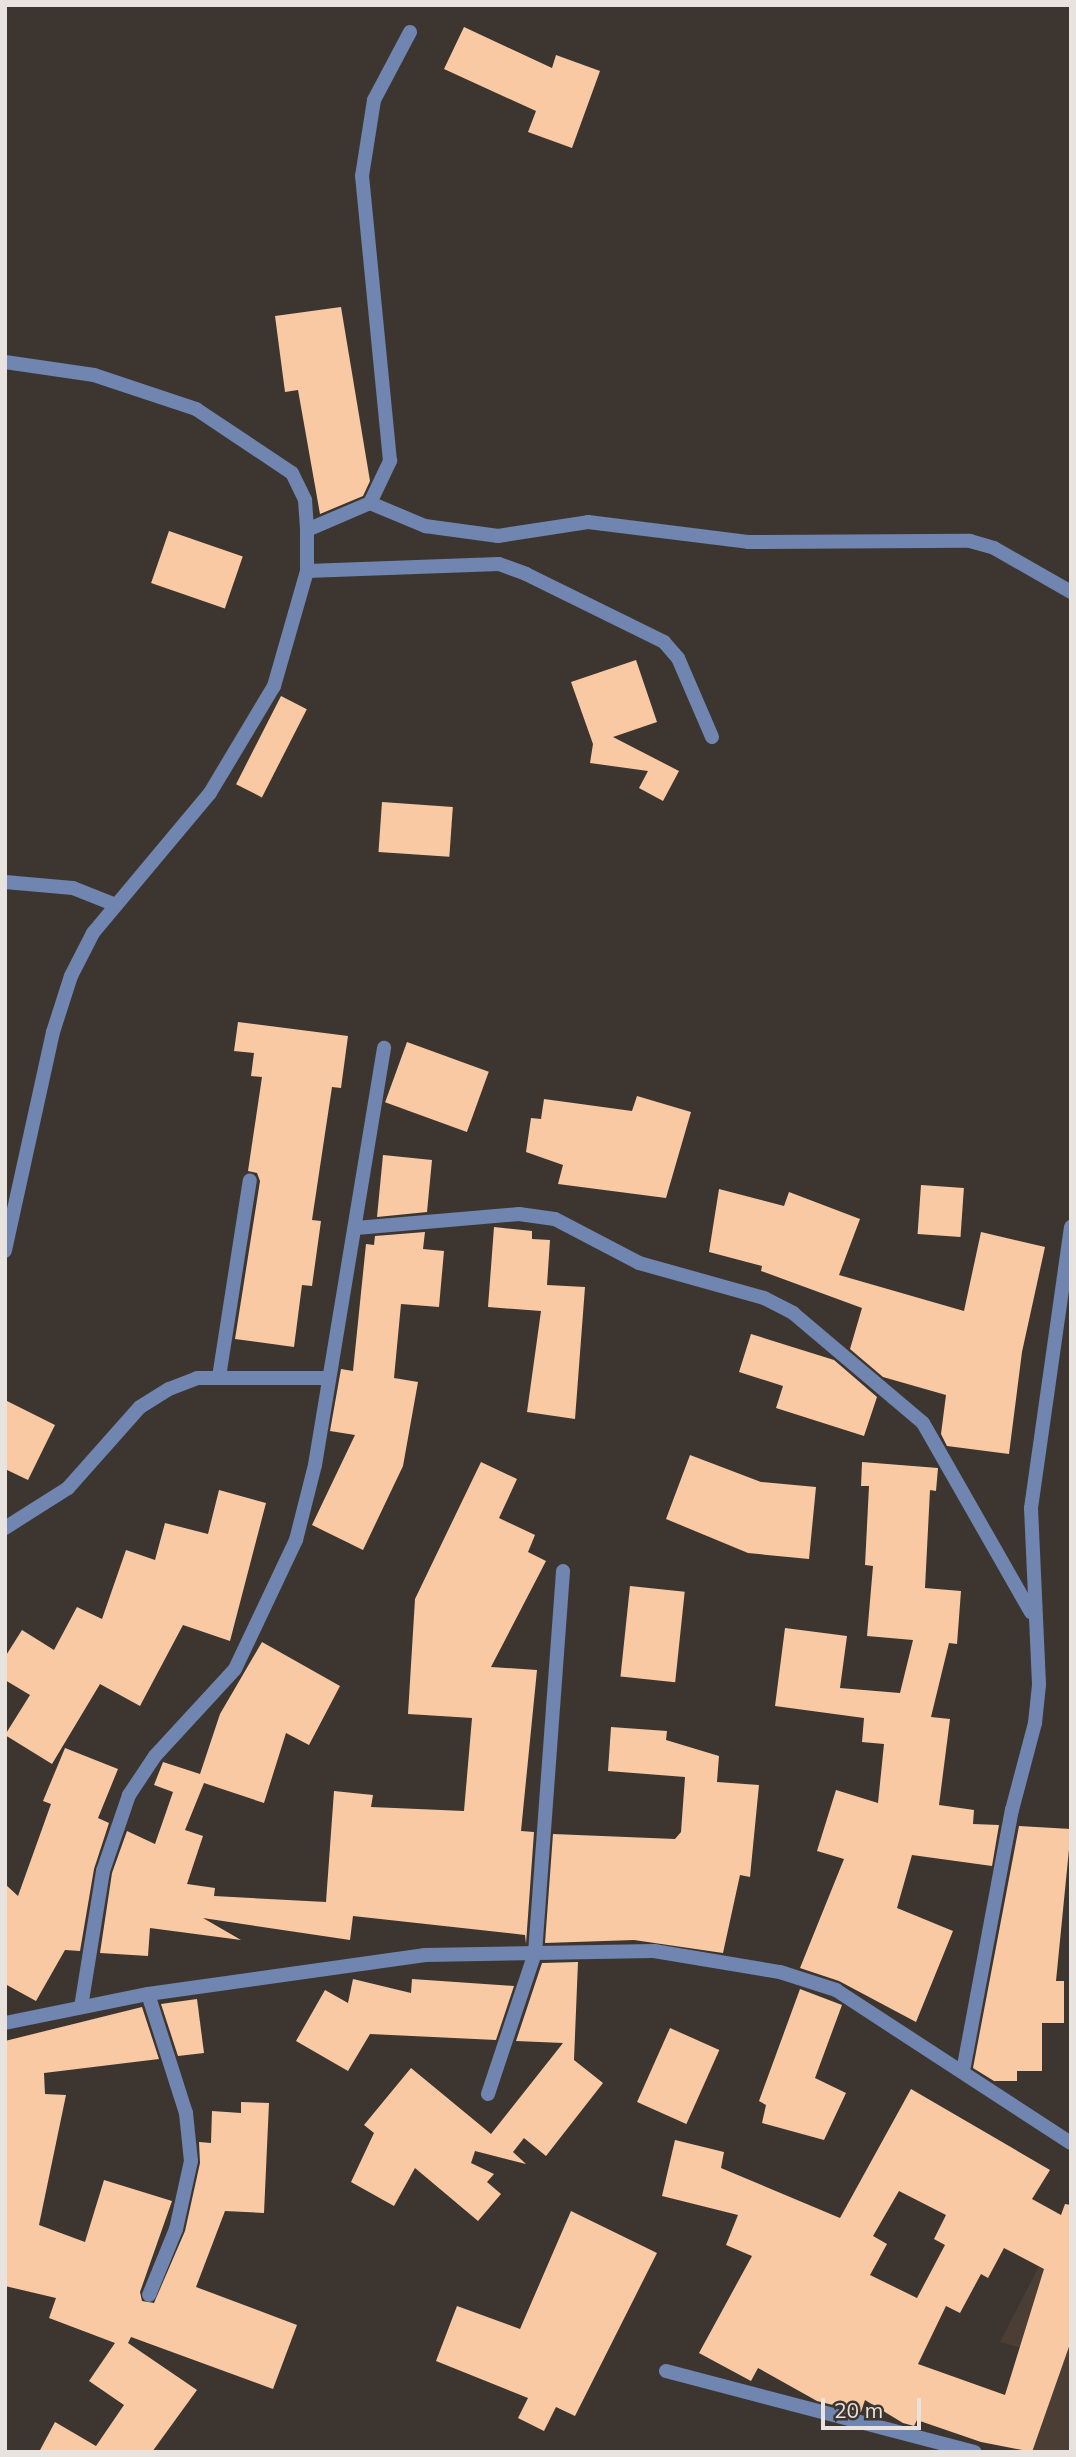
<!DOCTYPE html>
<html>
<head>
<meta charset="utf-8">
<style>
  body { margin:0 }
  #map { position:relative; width:1076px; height:2457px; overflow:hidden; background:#3d3630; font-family:Mulish,sans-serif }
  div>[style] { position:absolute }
  .built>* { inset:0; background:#4b3e34 }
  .building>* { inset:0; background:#f9c9a4; transform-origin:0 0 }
  .minor>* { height:14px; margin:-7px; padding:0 7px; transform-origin:7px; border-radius:7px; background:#7085af }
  span { translate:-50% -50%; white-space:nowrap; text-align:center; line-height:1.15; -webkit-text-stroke:7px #3d3630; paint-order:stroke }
  .frame { position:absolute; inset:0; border:7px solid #e8e3df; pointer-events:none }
  .scale { position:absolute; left:821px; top:2398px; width:100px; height:32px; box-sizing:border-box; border:4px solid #e8e3df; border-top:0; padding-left:9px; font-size:21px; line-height:24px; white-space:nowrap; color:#e8e3df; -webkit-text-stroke:5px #3d3630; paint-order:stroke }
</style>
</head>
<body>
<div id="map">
  <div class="built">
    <div style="clip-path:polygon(1071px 2204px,1071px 2452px,1033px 2452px,988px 2440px,1022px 2348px,1000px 2342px)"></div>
  </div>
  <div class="building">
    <div style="clip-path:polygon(464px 27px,552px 68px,556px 55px,600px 71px,572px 148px,528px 132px,536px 111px,444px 69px)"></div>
    <div style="clip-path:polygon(341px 307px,370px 481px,363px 496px,320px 514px,298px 390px,285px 392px,275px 316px)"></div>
    <div style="left:169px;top:531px;width:78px;height:55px;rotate:19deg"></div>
    <div style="clip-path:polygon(636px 660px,657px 722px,613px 737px,679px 771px,663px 801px,639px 788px,648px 771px,590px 763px,593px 744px,571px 682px)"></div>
    <div style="left:281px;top:696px;width:29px;height:99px;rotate:27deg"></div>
    <div style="left:382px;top:802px;width:71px;height:50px;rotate:4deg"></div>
    <div style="clip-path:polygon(238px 1022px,348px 1036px,341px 1088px,332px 1087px,312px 1220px,321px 1221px,312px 1286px,302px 1285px,294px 1347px,235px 1339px,260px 1181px,257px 1173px,248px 1171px,262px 1077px,251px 1076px,254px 1053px,234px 1051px)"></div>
    <div style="left:407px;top:1042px;width:87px;height:64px;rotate:20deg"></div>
    <div style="clip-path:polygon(637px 1096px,691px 1112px,666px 1198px,558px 1184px,563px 1165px,526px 1152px,531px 1118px,541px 1119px,544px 1099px,632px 1111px)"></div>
    <div style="clip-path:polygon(383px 1155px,432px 1160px,427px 1212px,377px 1217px)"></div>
    <div style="left:921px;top:1185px;width:43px;height:49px;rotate:4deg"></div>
    <div style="clip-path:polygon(719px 1189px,784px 1206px,789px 1192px,860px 1219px,839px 1275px,964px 1311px,981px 1232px,1045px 1247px,1022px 1352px,1009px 1454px,947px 1446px,941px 1434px,946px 1395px,883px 1377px,850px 1349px,862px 1308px,761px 1271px,762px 1266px,709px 1252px)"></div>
    <div style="clip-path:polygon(494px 1227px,532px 1231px,532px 1239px,550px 1240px,547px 1285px,585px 1287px,575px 1419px,527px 1412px,541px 1311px,488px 1307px)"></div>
    <div style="clip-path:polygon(425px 1232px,423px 1249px,444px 1251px,439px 1307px,401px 1304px,394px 1378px,418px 1382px,403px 1466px,363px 1550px,312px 1525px,355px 1435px,330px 1431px,341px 1369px,353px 1371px,366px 1244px,374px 1245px,375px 1236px)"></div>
    <div style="clip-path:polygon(751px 1334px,834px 1360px,877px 1397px,864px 1436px,776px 1408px,783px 1386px,739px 1372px)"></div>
    <div style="clip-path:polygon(5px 1400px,55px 1425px,28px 1480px,5px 1469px)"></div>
    <div style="clip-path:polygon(690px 1455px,761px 1482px,816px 1487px,809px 1559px,748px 1553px,666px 1519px)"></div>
    <div style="clip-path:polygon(481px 1462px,517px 1479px,499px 1518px,535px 1535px,528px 1552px,546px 1561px,491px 1667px,537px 1670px,521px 1831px,534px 1832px,526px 1944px,525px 1935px,353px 1916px,350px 1940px,203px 1918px,241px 1940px,150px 1928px,148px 1956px,100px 1953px,112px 1873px,127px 1831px,155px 1844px,173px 1792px,154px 1785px,163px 1762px,200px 1774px,220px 1714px,262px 1642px,340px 1686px,309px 1745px,286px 1733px,264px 1803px,204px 1783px,185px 1830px,203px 1836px,187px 1884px,215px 1888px,214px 1896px,326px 1902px,334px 1791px,373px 1795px,371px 1807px,464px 1811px,472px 1718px,408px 1714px,415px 1599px)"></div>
    <div style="clip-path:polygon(862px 1462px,938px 1468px,936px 1491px,930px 1490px,925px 1588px,961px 1591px,957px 1644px,949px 1643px,931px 1717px,950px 1719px,939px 1805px,974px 1810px,973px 1824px,999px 1825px,992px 1866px,912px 1855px,897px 1908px,953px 1931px,916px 2022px,839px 1981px,800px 1968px,844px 1859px,817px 1851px,836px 1790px,878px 1803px,884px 1744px,862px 1742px,864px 1718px,775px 1706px,785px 1628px,847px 1636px,840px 1688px,900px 1693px,913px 1640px,867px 1636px,873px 1566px,865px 1565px,869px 1486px,861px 1486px)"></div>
    <div style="clip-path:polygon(219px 1490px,266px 1503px,230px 1641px,183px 1625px,140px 1706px,100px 1684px,52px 1764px,5px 1735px,30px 1695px,5px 1680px,5px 1657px,22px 1630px,54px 1650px,77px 1607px,102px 1619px,126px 1550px,155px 1560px,165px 1523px,208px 1534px)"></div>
    <div style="left:630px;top:1586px;width:55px;height:91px;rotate:6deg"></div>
    <div style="clip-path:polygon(611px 1727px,667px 1731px,666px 1740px,719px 1756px,717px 1782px,759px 1785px,750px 1877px,740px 1875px,723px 1953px,634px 1940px,545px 1943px,553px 1834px,675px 1839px,681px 1832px,685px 1777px,608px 1771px)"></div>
    <div style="clip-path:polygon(65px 1748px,118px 1769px,98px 1818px,109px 1823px,94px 1869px,80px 1951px,65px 1950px,36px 2001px,5px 1984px,5px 1884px,18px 1896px,51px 1804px,43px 1801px)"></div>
    <div style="clip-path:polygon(1019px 1826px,1071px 1829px,1056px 1981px,1064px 1981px,1064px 2023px,1042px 2023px,1042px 2071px,1017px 2071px,1017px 2081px,994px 2081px,973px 2068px)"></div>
    <div style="clip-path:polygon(578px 1962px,574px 2060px,603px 2083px,546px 2156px,524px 2138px,513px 2152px,526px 2164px,475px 2151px,471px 2163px,494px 2174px,487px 2182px,501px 2194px,478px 2221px,415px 2168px,394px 2206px,351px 2182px,374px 2133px,364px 2125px,411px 2068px,491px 2134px,563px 2043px,516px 2041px,542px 1963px)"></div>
    <div style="clip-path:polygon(353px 1979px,411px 1993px,412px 1979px,514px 1986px,496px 2040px,370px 2034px,348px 2071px,296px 2041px,325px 1990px,348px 2003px)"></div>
    <div style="clip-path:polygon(800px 1989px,842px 2005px,815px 2078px,846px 2093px,824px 2140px,762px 2123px,766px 2105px,759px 2101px)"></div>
    <div style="clip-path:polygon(197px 1999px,204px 2053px,178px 2056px,161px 2004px)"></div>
    <div style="clip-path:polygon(142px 2007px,159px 2059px,44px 2073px,45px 2094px,66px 2095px,39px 2225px,85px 2242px,104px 2180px,172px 2201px,140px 2292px,142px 2301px,154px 2303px,185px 2231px,200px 2163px,199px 2142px,211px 2143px,212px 2111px,241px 2113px,241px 2102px,269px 2103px,264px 2213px,225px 2211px,196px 2287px,297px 2325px,273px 2389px,131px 2337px,128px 2343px,197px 2390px,152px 2452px,39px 2452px,55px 2422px,96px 2446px,124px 2405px,89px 2381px,115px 2343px,49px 2318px,56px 2298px,5px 2286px,5px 2041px)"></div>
    <div style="left:670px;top:2028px;width:54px;height:81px;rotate:24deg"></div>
    <div style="clip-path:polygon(evenodd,911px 2089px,1050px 2170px,1032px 2199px,1061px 2215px,1065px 2204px,1071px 2205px,1071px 2341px,1032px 2452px,981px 2442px,917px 2420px,914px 2426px,903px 2423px,865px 2400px,861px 2412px,817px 2401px,758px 2368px,751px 2381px,699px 2353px,752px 2256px,726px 2245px,738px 2215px,662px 2196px,675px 2140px,724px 2152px,721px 2168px,840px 2218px,911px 2089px,899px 2191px,946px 2215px,934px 2239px,945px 2245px,917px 2298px,870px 2275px,887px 2244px,873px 2236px,899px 2191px,911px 2089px,1004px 2248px,1044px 2269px,1005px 2395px,918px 2364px,946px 2306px,960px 2313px,981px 2274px,988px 2278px,1004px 2248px)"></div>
    <div style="clip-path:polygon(571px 2211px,657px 2253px,575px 2416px,556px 2407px,544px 2431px,518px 2418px,528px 2398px,436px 2361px,457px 2306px,520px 2329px)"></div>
  </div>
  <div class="minor">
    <div style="left:5px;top:362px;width:90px;rotate:8.3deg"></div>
    <div style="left:94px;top:375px;width:108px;rotate:18.4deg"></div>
    <div style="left:196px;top:409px;width:115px;rotate:33.7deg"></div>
    <div style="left:292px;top:473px;width:30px;rotate:64deg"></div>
    <div style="left:305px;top:500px;width:30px;rotate:86deg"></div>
    <div style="left:307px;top:530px;width:41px;rotate:90deg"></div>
    <div style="left:307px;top:571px;width:120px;rotate:106deg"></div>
    <div style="left:274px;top:686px;width:125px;rotate:120.9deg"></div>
    <div style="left:210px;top:793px;width:182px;rotate:129.9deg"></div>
    <div style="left:93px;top:933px;width:48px;rotate:117.1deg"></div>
    <div style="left:71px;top:976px;width:59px;rotate:107.8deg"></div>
    <div style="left:53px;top:1032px;width:224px;rotate:102.4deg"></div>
    <div style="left:370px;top:503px;width:60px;rotate:22.7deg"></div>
    <div style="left:425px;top:526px;width:74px;rotate:7.8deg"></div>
    <div style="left:498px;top:536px;width:91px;rotate:-8.8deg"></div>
    <div style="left:588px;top:522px;width:161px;rotate:7.1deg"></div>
    <div style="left:748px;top:542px;width:222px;rotate:-0.3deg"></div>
    <div style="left:970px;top:541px;width:25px;rotate:16deg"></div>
    <div style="left:994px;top:548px;width:89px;rotate:29.7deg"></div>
    <div style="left:307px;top:530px;width:69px;rotate:-23.2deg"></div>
    <div style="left:370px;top:503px;width:47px;rotate:-64.5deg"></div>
    <div style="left:390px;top:461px;width:286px;rotate:-95.6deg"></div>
    <div style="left:362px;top:176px;width:77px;rotate:-81deg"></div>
    <div style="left:374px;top:100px;width:77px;rotate:-62.1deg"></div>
    <div style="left:307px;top:571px;width:192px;rotate:-2.1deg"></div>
    <div style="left:499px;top:564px;width:29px;rotate:20deg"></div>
    <div style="left:526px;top:574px;width:154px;rotate:26.2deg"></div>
    <div style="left:664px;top:642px;width:21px;rotate:49deg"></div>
    <div style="left:678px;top:658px;width:86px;rotate:66.7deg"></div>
    <div style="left:5px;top:882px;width:68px;rotate:5deg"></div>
    <div style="left:73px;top:888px;width:46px;rotate:21.6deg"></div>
    <div style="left:356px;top:1228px;width:164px;rotate:-4.9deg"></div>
    <div style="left:519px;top:1214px;width:36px;rotate:8deg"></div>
    <div style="left:555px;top:1219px;width:95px;rotate:27.6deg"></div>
    <div style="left:639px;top:1263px;width:130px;rotate:15.6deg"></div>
    <div style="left:764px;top:1298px;width:33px;rotate:27deg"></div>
    <div style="left:793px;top:1313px;width:170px;rotate:40.2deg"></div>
    <div style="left:923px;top:1423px;width:218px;rotate:60.3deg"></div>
    <div style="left:219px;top:1377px;width:199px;rotate:-81.1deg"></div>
    <div style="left:5px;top:1528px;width:75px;rotate:-32.4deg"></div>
    <div style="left:68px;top:1488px;width:108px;rotate:-48.4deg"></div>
    <div style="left:140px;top:1407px;width:34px;rotate:-32deg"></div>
    <div style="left:169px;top:1389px;width:30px;rotate:-21deg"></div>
    <div style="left:197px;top:1378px;width:132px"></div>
    <div style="left:148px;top:1994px;width:125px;rotate:72.3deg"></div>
    <div style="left:186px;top:2113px;width:48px;rotate:84.1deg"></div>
    <div style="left:191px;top:2161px;width:70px;rotate:102.4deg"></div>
    <div style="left:176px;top:2229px;width:71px;rotate:112.2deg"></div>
    <div style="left:81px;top:2007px;width:138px;rotate:-80.8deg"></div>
    <div style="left:103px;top:1871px;width:80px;rotate:-71.1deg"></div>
    <div style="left:129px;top:1795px;width:47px;rotate:-56.3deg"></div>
    <div style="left:155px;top:1756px;width:118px;rotate:-47.4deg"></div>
    <div style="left:235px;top:1669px;width:143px;rotate:-64.7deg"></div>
    <div style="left:296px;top:1540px;width:77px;rotate:-75.8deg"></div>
    <div style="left:315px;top:1465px;width:423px;rotate:-80.6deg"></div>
    <div style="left:5px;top:2023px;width:146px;rotate:-11.5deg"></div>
    <div style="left:148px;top:1994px;width:280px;rotate:-8deg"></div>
    <div style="left:425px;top:1955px;width:229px;rotate:-1deg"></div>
    <div style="left:654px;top:1951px;width:128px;rotate:9.5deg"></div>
    <div style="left:780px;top:1972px;width:59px;rotate:17.8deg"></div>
    <div style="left:836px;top:1990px;width:280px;rotate:33.1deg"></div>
    <div style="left:963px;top:2071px;width:266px;rotate:-79.4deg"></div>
    <div style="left:1012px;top:1810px;width:90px;rotate:-75.2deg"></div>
    <div style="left:1035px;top:1723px;width:39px;rotate:-84deg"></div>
    <div style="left:1039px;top:1684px;width:176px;rotate:-92.6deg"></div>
    <div style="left:1031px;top:1508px;width:284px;rotate:-81.9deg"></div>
    <div style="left:488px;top:2094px;width:149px;rotate:-71.6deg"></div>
    <div style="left:535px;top:1953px;width:383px;rotate:-85.8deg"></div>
    <div style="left:666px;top:2371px;width:319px;rotate:14.7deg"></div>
  </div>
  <div class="frame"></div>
  <div class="scale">20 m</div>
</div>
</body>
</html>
